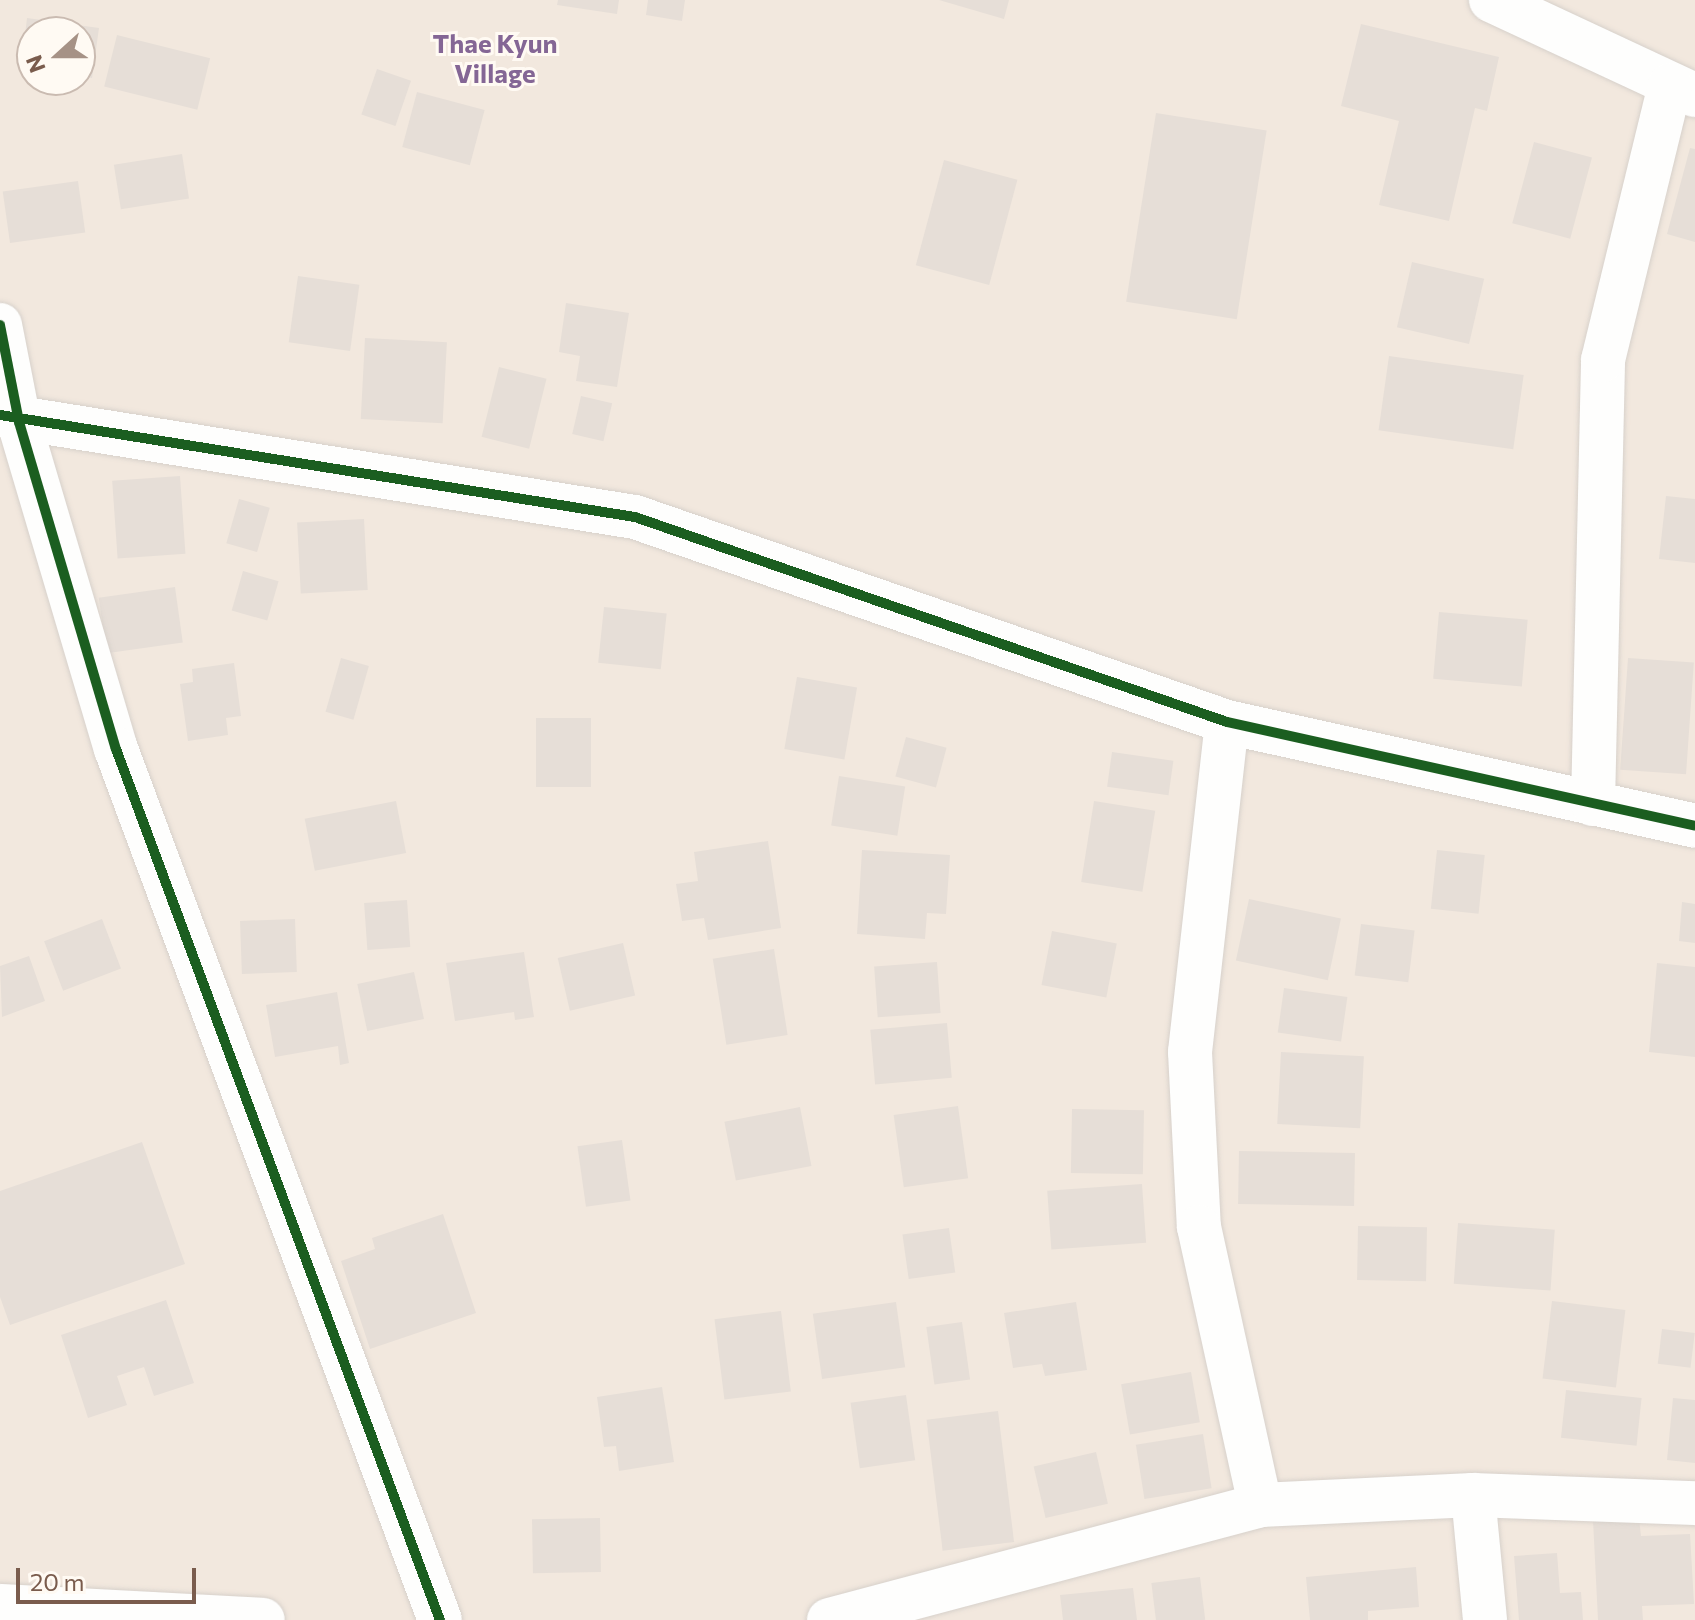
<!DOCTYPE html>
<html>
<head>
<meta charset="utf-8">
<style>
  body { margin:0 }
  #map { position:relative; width:1695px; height:1620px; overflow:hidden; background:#f9f5f0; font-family:Commissioner,sans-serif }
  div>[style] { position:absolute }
  .residential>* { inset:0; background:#f2e8de }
  .building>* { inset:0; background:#e6ded7; transform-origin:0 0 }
  .roads { filter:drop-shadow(0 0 2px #d7d1cb) drop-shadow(0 0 2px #d7d1cb) }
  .minor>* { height:44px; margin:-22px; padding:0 22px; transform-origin:22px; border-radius:22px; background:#fefefd }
  .cycleway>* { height:10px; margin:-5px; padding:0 5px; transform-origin:5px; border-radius:5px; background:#1b5e20 }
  span { translate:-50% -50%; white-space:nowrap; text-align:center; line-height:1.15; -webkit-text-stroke:6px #fffaf3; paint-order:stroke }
  .quarter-label { font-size:26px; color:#846695; font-weight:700 }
  .north { position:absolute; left:16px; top:16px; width:80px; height:80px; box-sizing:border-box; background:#fffaf3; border:2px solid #cabbb1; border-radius:50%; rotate:249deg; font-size:22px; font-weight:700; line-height:32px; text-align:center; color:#7a5c4d }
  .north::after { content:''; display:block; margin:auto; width:28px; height:36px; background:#a69286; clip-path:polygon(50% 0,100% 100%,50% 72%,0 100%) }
  .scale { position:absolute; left:16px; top:1568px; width:180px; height:36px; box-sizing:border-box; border:4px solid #7a5c4d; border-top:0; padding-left:10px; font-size:24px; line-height:28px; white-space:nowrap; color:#7a5c4d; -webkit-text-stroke:6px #fffaf3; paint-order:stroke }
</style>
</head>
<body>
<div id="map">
  <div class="residential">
    <div style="clip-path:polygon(evenodd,0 0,1695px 0,1695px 1620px,0 1620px,0 0,32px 32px,80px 32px,80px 80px,32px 80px,32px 32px)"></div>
  </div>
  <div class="building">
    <div style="clip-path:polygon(558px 0,619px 0,617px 14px,557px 5px)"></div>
    <div style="clip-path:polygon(648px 0,685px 0,682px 21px,646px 15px)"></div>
    <div style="clip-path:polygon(939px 0,1009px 0,1004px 19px)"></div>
    <div style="clip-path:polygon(27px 18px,99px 28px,92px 78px,80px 76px,80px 32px,32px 32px,32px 70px,21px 69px)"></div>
    <div style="clip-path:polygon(1361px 24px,1499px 57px,1487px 111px,1475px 108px,1449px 221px,1379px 205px,1399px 121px,1341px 106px)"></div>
    <div style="left:117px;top:35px;width:96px;height:53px;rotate:14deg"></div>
    <div style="left:377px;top:69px;width:36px;height:48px;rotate:19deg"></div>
    <div style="left:417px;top:92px;width:70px;height:57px;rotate:15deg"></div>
    <div style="left:1156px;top:113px;width:112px;height:191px;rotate:9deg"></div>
    <div style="left:1534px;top:142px;width:60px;height:84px;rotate:15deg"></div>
    <div style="clip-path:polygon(1690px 148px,1695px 149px,1695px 242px,1667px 234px)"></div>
    <div style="left:182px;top:154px;width:45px;height:69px;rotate:81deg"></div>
    <div style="left:944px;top:160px;width:76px;height:109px;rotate:15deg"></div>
    <div style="left:78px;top:181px;width:52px;height:76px;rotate:82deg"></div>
    <div style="left:1412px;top:262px;width:74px;height:67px;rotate:13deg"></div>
    <div style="left:298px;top:276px;width:62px;height:67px;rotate:8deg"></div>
    <div style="clip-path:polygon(566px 303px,629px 313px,617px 387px,576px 381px,580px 356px,559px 352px)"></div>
    <div style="left:365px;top:338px;width:82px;height:81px;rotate:3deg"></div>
    <div style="left:1389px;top:356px;width:136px;height:75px;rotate:8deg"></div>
    <div style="left:499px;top:367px;width:49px;height:72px;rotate:14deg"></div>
    <div style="left:581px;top:396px;width:32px;height:39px;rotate:13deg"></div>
    <div style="left:180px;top:476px;width:78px;height:68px;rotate:86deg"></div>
    <div style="clip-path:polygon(1666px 496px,1695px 499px,1695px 563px,1659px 559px)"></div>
    <div style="left:239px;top:499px;width:32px;height:46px;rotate:16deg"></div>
    <div style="left:364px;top:519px;width:71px;height:67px;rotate:87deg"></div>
    <div style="left:243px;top:571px;width:37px;height:41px;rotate:16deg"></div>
    <div style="left:175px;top:587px;width:56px;height:77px;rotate:82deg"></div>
    <div style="left:604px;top:607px;width:63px;height:56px;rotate:6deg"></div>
    <div style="left:1439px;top:612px;width:89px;height:67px;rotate:5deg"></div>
    <div style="left:341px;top:658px;width:29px;height:56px;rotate:16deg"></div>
    <div style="left:1628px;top:658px;width:66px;height:112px;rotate:4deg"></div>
    <div style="clip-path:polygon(234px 663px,241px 716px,226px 718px,228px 735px,188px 741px,180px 684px,193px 682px,192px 669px)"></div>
    <div style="left:797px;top:677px;width:61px;height:73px;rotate:10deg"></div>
    <div style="left:591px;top:718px;width:69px;height:55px;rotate:90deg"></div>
    <div style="left:906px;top:737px;width:42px;height:41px;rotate:15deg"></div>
    <div style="left:1112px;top:752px;width:62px;height:35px;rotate:8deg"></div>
    <div style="left:839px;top:776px;width:67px;height:50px;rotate:9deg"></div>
    <div style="left:396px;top:801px;width:53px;height:93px;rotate:79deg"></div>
    <div style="left:1094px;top:801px;width:62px;height:82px;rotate:9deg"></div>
    <div style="clip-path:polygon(768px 841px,781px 928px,708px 940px,704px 918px,682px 921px,676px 884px,698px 881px,694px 852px)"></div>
    <div style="clip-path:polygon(862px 850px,950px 855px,946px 914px,927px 913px,925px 939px,857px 934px)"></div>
    <div style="left:1437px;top:850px;width:48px;height:59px;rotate:6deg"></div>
    <div style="left:1249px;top:899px;width:94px;height:63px;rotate:12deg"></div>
    <div style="left:407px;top:900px;width:47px;height:43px;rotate:86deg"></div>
    <div style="clip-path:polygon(1682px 902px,1695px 904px,1695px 943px,1679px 941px)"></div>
    <div style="left:102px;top:919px;width:53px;height:62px;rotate:69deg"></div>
    <div style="left:295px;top:919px;width:53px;height:55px;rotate:88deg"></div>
    <div style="left:1361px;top:924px;width:54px;height:52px;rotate:7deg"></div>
    <div style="left:1052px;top:931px;width:66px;height:55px;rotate:11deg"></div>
    <div style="left:623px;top:943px;width:54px;height:67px;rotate:77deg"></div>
    <div style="left:774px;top:949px;width:87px;height:62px;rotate:81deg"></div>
    <div style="clip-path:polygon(524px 952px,534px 1017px,515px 1020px,514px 1012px,455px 1021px,446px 963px)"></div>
    <div style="clip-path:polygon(29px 956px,45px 1001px,2px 1017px,0 966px)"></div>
    <div style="left:937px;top:962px;width:51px;height:63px;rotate:86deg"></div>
    <div style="clip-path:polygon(1657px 963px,1695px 967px,1695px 1057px,1649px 1052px)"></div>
    <div style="left:414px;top:972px;width:48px;height:58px;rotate:78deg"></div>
    <div style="left:1284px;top:988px;width:64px;height:45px;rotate:8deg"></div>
    <div style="clip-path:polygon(337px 992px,349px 1063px,340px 1065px,338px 1046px,275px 1057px,266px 1005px)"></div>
    <div style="left:947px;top:1023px;width:55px;height:77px;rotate:85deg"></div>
    <div style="left:1281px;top:1052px;width:83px;height:72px;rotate:3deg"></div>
    <div style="left:958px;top:1106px;width:73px;height:65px;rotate:82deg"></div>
    <div style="left:800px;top:1107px;width:60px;height:77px;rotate:79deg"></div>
    <div style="left:1072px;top:1109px;width:72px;height:64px;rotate:1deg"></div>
    <div style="left:622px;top:1140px;width:61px;height:45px;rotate:82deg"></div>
    <div style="clip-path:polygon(142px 1142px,185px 1264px,10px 1325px,0 1297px,0 1191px)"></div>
    <div style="left:1239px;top:1151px;width:116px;height:53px;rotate:1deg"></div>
    <div style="left:1142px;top:1184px;width:59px;height:95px;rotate:86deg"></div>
    <div style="clip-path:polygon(443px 1214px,476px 1313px,370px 1349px,341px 1261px,375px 1249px,372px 1238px)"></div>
    <div style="left:1458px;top:1223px;width:97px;height:61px;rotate:4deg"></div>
    <div style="left:1358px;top:1226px;width:69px;height:54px;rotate:1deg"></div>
    <div style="left:949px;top:1228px;width:45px;height:47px;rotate:82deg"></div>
    <div style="clip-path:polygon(166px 1300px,194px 1383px,154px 1396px,144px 1367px,117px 1376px,127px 1405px,88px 1418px,61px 1335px)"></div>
    <div style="left:1552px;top:1301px;width:74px;height:78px;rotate:7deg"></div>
    <div style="left:896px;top:1302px;width:66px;height:84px;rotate:82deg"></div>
    <div style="clip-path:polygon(1076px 1302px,1087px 1370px,1045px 1376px,1042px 1364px,1013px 1368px,1004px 1313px)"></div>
    <div style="left:781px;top:1311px;width:81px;height:67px;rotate:83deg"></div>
    <div style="left:962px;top:1322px;width:58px;height:36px;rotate:82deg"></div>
    <div style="left:1662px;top:1329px;width:33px;height:35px;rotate:7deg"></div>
    <div style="left:1191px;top:1372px;width:51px;height:71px;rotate:80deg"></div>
    <div style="clip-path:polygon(662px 1387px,674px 1462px,619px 1471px,616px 1446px,604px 1447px,597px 1397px)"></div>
    <div style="left:1566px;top:1390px;width:76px;height:48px;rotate:6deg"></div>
    <div style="left:906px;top:1395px;width:66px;height:56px;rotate:82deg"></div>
    <div style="clip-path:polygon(1673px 1398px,1695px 1400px,1695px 1463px,1667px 1460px)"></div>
    <div style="left:998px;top:1411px;width:132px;height:72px;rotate:83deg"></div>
    <div style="left:1203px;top:1434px;width:55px;height:68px;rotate:81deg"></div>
    <div style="left:1096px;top:1452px;width:53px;height:64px;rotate:77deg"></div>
    <div style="left:600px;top:1518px;width:54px;height:68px;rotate:89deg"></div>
    <div style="clip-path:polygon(1639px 1518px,1641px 1536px,1690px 1534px,1694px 1604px,1642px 1606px,1643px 1620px,1598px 1620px,1593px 1520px)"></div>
    <div style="clip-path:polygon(1557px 1553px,1560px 1593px,1581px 1592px,1583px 1620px,1519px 1620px,1514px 1556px)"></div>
    <div style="clip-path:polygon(1416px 1567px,1419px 1607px,1368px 1611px,1368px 1620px,1310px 1620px,1306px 1577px)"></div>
    <div style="left:1200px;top:1577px;width:43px;height:49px;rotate:83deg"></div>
    <div style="clip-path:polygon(1133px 1588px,1137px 1620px,1063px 1620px,1060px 1595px)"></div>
  </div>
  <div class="roads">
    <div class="minor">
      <div style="left:1491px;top:0;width:225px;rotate:25deg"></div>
      <div style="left:0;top:325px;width:99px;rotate:78.9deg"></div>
      <div style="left:19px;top:422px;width:341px;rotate:73.5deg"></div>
      <div style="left:116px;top:749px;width:929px;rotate:69.6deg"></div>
      <div style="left:0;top:415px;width:643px;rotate:9.13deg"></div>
      <div style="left:635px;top:517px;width:626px;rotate:19.1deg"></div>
      <div style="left:1227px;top:722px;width:479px;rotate:12.5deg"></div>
      <div style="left:1227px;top:722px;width:332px;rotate:96.4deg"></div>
      <div style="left:1190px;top:1052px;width:175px;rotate:87.1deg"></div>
      <div style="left:1199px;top:1227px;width:285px;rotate:77.6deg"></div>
      <div style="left:1593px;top:804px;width:444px;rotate:-88.7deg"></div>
      <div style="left:1603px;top:360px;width:283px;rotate:-76.3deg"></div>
      <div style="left:1473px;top:1495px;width:126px;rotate:84.5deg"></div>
      <div style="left:0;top:1606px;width:263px;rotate:3deg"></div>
      <div style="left:829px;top:1620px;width:446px;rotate:-14.9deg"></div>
      <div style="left:1260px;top:1505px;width:213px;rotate:-2.7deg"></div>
      <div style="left:1473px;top:1495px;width:222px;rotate:2.1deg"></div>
    </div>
  </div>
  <div class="cycleway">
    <div style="left:0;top:325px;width:99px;rotate:78.9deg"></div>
    <div style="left:19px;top:422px;width:341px;rotate:73.5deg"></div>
    <div style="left:116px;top:749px;width:929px;rotate:69.6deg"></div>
    <div style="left:0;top:415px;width:643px;rotate:9.13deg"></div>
    <div style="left:635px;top:517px;width:626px;rotate:19.1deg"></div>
    <div style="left:1227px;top:722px;width:479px;rotate:12.5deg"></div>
  </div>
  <div class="quarter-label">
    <span style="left:495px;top:58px">Thae Kyun<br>Village</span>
  </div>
  <div class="north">N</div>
  <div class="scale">20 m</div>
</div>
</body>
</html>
